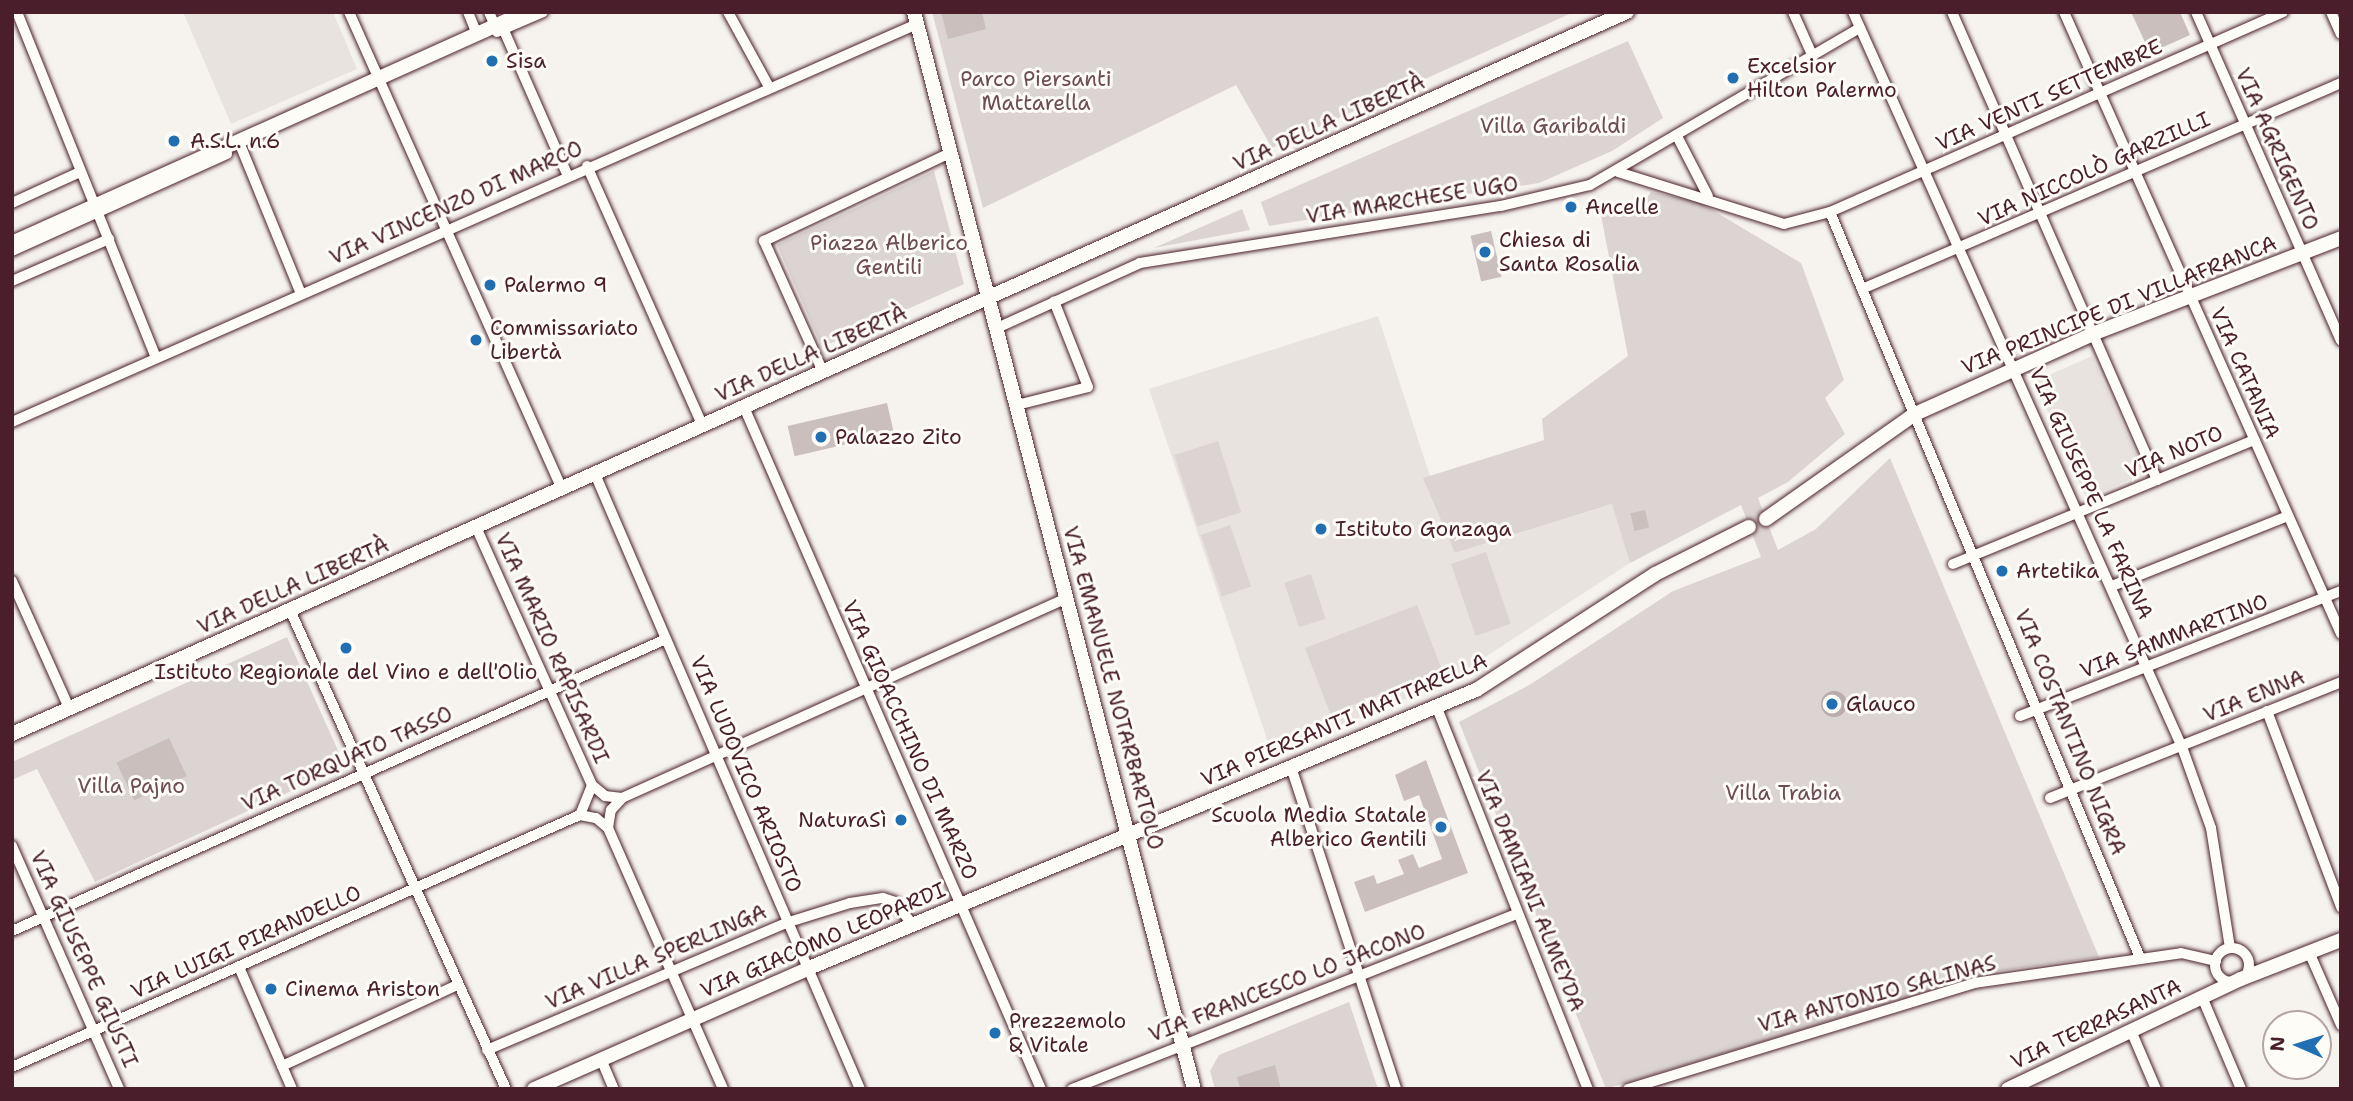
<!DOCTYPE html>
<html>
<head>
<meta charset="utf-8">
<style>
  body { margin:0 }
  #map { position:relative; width:2353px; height:1101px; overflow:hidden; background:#f6f3ef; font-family:"Shantell Sans",sans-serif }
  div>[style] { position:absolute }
  .built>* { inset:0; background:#e9e3e0; transform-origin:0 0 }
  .green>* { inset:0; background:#dcd4d2; transform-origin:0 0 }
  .water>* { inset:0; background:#bbabac }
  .round { border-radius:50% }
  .building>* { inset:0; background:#cbbfbe; transform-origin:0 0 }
  .roads { filter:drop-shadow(0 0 2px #4a1f2b) drop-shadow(0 0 2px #4a1f2b) }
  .street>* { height:10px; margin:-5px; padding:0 5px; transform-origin:5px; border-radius:5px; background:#fdfcf7 }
  .street>.ring { margin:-5px; padding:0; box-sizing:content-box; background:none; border:10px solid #fdfcf7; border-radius:50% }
  .secondary>* { height:14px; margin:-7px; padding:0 7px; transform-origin:7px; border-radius:7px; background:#fdfcf7 }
  .dots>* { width:19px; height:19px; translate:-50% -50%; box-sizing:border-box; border:4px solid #fdfcf7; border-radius:50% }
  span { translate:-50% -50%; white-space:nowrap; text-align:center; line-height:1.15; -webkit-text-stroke:6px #fdfcf7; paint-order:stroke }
  .poi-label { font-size:21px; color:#4a1f2b }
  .left { translate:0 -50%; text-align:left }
  .right { translate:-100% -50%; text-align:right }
  .park-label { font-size:21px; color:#6e4c55 }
  .street-label { font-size:21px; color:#4a1f2b }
  .frame { position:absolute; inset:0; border:14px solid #4a1f2b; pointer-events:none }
  .north { position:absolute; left:2262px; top:1010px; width:70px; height:70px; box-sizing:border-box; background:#fdfcf7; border:2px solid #b5a4a5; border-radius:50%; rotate:273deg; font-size:19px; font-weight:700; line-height:28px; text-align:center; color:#4a1f2b }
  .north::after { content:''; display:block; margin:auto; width:24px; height:32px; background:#1f6fb2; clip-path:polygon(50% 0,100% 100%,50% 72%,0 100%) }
</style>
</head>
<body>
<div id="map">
  <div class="built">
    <div style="clip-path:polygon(183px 12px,333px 12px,357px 69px,231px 124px)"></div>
    <div style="clip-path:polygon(1378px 316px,1455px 553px,1613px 504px,1630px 563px,1448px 681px,1272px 754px,1149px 389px)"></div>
    <div style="left:2092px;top:356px;width:128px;height:63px;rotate:66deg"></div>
  </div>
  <div class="green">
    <div style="clip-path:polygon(932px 12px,1574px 12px,1272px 148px,1236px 85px,983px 208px)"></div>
    <div style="clip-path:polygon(1628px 41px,1663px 118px,1612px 151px,1539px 183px,1269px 226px,1261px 202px)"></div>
    <div style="clip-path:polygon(934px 171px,964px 284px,822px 347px,777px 245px)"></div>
    <div style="clip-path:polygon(1651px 192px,1699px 202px,1801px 263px,1844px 380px,1825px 398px,1845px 434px,1788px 482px,1758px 498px,1778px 550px,1816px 529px,1890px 458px,2099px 957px,1992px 972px,1606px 1089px,1459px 722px,1531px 684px,1673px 591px,1761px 557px,1741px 505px,1630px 563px,1612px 504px,1455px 553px,1423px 478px,1544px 440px,1542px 419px,1628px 356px,1600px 210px,1644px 202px)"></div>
    <div style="clip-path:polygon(1242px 209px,1250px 230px,1154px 248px)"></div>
    <div style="left:1218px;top:441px;width:75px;height:46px;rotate:72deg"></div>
    <div style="left:1230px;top:525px;width:65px;height:31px;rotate:71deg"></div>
    <div style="left:1486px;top:552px;width:76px;height:37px;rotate:71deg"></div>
    <div style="left:1311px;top:574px;width:47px;height:28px;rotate:72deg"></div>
    <div style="left:1417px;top:605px;width:70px;height:120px;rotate:69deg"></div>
    <div style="clip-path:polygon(287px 637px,345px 766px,95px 882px,37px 769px,12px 780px,12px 762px)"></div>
    <div style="clip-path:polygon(1349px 1002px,1378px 1089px,1215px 1089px,1210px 1071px,1219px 1055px)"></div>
  </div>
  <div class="water">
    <div class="round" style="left:1821px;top:691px;width:26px;height:26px"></div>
  </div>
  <div class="building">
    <div style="clip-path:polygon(941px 12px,982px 12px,986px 29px,948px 39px)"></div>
    <div style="clip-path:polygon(2131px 12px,2180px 12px,2190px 35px,2150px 53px)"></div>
    <div style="left:1491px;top:231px;width:47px;height:21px;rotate:77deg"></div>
    <div style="left:887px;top:403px;width:31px;height:102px;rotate:77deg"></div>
    <div style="left:1645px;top:510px;width:18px;height:15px;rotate:77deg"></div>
    <div style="left:169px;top:738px;width:42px;height:58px;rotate:65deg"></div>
    <div style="clip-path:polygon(1426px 760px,1468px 873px,1365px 912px,1354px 882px,1374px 875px,1377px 884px,1404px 874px,1398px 860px,1413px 854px,1419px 868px,1442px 859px,1419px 795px,1404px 801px,1395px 775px)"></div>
    <div style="clip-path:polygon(1275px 1065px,1281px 1089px,1240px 1089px,1237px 1077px)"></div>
  </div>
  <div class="roads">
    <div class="street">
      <div style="left:17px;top:12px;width:373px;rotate:68.1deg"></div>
      <div style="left:349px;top:12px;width:522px;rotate:65.94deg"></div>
      <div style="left:468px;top:12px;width:24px;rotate:68deg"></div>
      <div style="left:489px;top:12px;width:15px;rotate:67deg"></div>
      <div style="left:728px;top:12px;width:83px;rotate:61.3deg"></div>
      <div style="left:1793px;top:12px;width:49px;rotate:66deg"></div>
      <div style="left:1853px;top:12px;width:805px;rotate:65.89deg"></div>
      <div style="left:2182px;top:747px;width:86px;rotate:70.3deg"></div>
      <div style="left:2211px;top:828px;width:121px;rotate:81deg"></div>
      <div style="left:1952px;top:12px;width:511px;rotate:66.34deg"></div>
      <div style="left:2064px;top:12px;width:681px;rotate:65.99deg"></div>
      <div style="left:2196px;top:12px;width:359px;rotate:66.2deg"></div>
      <div style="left:2331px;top:12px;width:24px;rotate:66deg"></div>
      <div style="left:502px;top:26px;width:162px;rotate:66.3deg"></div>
      <div style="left:497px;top:32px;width:50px;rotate:-23.5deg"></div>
      <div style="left:1678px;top:138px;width:65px;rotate:62.7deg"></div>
      <div style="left:239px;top:142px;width:164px;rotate:67.8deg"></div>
      <div style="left:587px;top:166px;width:285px;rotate:66deg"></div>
      <div style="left:1618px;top:172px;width:174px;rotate:17.4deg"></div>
      <div style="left:1784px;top:224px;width:48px;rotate:-14.6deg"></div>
      <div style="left:1830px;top:212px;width:808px;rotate:67.43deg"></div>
      <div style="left:12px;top:203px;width:75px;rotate:-24.5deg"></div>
      <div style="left:1830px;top:212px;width:495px;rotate:-23.8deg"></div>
      <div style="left:12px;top:251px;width:236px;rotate:-24.3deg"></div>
      <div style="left:12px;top:281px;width:106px;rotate:-23.4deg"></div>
      <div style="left:1862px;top:289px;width:521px;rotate:-23.27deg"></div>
      <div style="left:997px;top:328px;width:157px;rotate:-24.4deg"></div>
      <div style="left:1140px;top:263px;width:365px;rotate:-9deg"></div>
      <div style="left:1501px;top:206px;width:91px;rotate:-13.3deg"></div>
      <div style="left:1590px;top:185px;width:312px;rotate:-30.2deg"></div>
      <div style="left:823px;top:372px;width:144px;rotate:-114.2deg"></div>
      <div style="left:764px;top:241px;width:206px;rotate:-25.3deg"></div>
      <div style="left:1017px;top:405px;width:73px;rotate:-14.2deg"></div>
      <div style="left:1088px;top:387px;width:92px;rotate:-111.6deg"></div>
      <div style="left:744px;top:407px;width:744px;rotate:66.47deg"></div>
      <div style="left:12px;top:422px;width:989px;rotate:-23.74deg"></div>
      <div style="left:595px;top:474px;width:670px;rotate:66.69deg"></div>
      <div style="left:476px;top:527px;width:283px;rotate:65.8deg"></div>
      <div style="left:592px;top:785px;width:17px;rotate:40deg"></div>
      <div style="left:605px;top:796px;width:17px;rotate:7deg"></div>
      <div style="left:1953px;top:564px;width:326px;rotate:-22.4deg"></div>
      <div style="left:12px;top:581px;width:139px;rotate:65.8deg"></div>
      <div style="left:2112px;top:586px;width:189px;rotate:-21.7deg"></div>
      <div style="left:290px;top:610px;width:525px;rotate:65.73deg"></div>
      <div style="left:1437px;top:708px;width:410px;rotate:68.4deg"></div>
      <div style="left:2267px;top:711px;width:210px;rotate:69.3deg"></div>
      <div style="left:2020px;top:716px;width:344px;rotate:-21.3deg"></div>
      <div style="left:1291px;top:767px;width:339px;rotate:71.9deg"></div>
      <div style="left:2050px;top:798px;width:313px;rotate:-21.7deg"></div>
      <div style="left:580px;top:815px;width:16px;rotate:11deg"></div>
      <div style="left:596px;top:818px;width:16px;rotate:40deg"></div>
      <div style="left:608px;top:828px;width:285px;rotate:66.2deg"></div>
      <div style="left:580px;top:815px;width:32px;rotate:-68deg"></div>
      <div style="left:608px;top:828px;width:18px;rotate:-81deg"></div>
      <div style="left:611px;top:810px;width:16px;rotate:-47deg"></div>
      <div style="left:622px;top:798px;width:488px;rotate:-24.2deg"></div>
      <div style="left:12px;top:846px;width:266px;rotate:66.2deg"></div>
      <div style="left:12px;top:931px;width:716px;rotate:-24.06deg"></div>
      <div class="ring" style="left:2215px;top:948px;width:24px;height:24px"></div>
      <div style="left:2309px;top:952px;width:80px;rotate:66.3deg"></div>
      <div style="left:239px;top:967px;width:133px;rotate:66.5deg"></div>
      <div style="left:2202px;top:997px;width:100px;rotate:67deg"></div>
      <div style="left:2132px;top:1033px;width:61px;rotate:66.8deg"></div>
      <div style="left:487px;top:1050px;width:328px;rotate:-23deg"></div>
      <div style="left:789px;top:922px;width:64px;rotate:-17.3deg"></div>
      <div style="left:850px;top:903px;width:33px;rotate:-9deg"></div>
      <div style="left:883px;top:898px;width:13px;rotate:18deg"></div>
      <div style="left:895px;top:902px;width:28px;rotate:52deg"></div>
      <div style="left:601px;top:1059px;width:33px;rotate:67deg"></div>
      <div style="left:282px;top:1066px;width:193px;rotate:-24.8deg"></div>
      <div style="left:12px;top:1067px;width:621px;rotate:-23.93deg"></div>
      <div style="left:1072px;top:1089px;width:478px;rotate:-21.5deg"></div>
      <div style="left:1628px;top:1089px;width:362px;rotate:-17deg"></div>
      <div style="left:1974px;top:983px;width:209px;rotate:-8.2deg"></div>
      <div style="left:2181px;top:953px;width:36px;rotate:13deg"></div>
    </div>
    <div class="secondary">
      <div style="left:914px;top:12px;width:1113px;rotate:75.43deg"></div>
      <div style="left:12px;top:243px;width:564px;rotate:-24.2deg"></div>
      <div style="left:1766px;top:519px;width:182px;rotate:-35.2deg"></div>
      <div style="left:1915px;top:414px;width:197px;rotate:-24.2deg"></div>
      <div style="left:2095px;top:333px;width:264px;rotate:-21.1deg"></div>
      <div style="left:12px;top:734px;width:1769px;rotate:-24.09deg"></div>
      <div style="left:534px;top:1089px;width:300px;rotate:-23.7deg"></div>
      <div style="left:809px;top:968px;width:723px;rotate:-22.63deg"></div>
      <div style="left:1476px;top:690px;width:213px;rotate:-32.9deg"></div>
      <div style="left:1655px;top:574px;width:105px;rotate:-26.6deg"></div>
      <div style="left:2008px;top:1089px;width:258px;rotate:-25.3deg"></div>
      <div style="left:2241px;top:979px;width:107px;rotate:-21.3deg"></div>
    </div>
  </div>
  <div class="dots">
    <div style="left:492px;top:61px;background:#1f6fb2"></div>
    <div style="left:1733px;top:78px;background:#1f6fb2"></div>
    <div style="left:174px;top:141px;background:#1f6fb2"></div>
    <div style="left:1571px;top:207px;background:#1f6fb2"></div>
    <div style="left:1485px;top:252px;background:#1f6fb2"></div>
    <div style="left:490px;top:285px;background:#1f6fb2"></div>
    <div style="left:476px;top:340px;background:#1f6fb2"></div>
    <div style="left:821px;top:437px;background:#1f6fb2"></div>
    <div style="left:1321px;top:529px;background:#1f6fb2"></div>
    <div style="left:2002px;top:571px;background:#1f6fb2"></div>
    <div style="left:346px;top:648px;background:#1f6fb2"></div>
    <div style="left:1832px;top:704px;background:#1f6fb2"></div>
    <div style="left:901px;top:820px;background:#1f6fb2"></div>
    <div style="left:1441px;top:827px;background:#1f6fb2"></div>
    <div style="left:271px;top:989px;background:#1f6fb2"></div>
    <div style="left:995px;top:1033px;background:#1f6fb2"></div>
  </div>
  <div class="poi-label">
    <span class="left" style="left:506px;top:61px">Sisa</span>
    <span class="left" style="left:1747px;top:78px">Excelsior<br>Hilton Palermo</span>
    <span class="left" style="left:190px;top:141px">A.S.L. n.6</span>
    <span class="left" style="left:1585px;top:207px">Ancelle</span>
    <span class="left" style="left:1499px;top:252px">Chiesa di<br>Santa Rosalia</span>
    <span class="left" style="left:504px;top:285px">Palermo 9</span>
    <span class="left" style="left:490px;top:340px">Commissariato<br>Libertà</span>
    <span class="left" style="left:835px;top:437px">Palazzo Zito</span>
    <span class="left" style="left:1335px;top:529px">Istituto Gonzaga</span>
    <span class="left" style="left:2016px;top:571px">Artetika</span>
    <span style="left:346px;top:672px">Istituto Regionale del Vino e dell'Olio</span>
    <span class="left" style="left:1846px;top:704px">Glauco</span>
    <span class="right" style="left:1427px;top:827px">Scuola Media Statale<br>Alberico Gentili</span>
    <span class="right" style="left:887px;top:820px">NaturaSì</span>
    <span class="left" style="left:285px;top:989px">Cinema Ariston</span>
    <span class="left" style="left:1009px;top:1033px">Prezzemolo<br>&amp; Vitale</span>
  </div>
  <div class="park-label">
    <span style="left:1036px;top:91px">Parco Piersanti<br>Mattarella</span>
    <span style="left:1553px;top:126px">Villa Garibaldi</span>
    <span style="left:889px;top:255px">Piazza Alberico<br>Gentili</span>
    <span style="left:131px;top:786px">Villa Pajno</span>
    <span style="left:1783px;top:793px">Villa Trabia</span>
  </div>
  <div class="street-label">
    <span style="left:2049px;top:95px;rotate:-24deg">VIA VENTI SETTEMBRE</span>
    <span style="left:1329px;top:123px;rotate:-24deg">VIA DELLA LIBERTÀ</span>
    <span style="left:2277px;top:149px;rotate:66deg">VIA AGRIGENTO</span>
    <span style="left:2094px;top:169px;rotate:-24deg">VIA NICCOLÒ GARZILLI</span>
    <span style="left:1412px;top:200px;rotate:-9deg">VIA MARCHESE UGO</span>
    <span style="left:456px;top:203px;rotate:-24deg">VIA VINCENZO DI MARCO</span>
    <span style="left:2119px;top:305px;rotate:-22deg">VIA PRINCIPE DI VILLAFRANCA</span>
    <span style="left:811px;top:354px;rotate:-24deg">VIA DELLA LIBERTÀ</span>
    <span style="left:2245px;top:373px;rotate:66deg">VIA CATANIA</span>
    <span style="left:2174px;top:452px;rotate:-23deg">VIA NOTO</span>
    <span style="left:2091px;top:493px;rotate:66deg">VIA GIUSEPPE LA FARINA</span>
    <span style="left:293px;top:586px;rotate:-24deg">VIA DELLA LIBERTÀ</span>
    <span style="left:2174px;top:636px;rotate:-21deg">VIA SAMMARTINO</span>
    <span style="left:552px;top:648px;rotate:66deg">VIA MARIO RAPISARDI</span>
    <span style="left:1113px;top:688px;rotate:75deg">VIA EMANUELE NOTARBARTOLO</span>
    <span style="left:2254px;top:696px;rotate:-22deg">VIA ENNA</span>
    <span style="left:1344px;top:720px;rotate:-23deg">VIA PIERSANTI MATTARELLA</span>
    <span style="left:2070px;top:732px;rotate:68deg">VIA COSTANTINO NIGRA</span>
    <span style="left:910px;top:740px;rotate:66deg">VIA GIOACCHINO DI MARZO</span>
    <span style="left:347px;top:759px;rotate:-24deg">VIA TORQUATO TASSO</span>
    <span style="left:746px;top:774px;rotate:67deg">VIA LUDOVICO ARIOSTO</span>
    <span style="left:1530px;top:891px;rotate:68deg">VIA DAMIANI ALMEYDA</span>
    <span style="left:823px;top:940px;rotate:-23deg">VIA GIACOMO LEOPARDI</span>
    <span style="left:246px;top:942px;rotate:-24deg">VIA LUIGI PIRANDELLO</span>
    <span style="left:656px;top:957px;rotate:-23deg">VIA VILLA SPERLINGA</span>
    <span style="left:84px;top:959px;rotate:66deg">VIA GIUSEPPE GIUSTI</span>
    <span style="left:1287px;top:983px;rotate:-21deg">VIA FRANCESCO LO JACONO</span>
    <span style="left:1877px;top:994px;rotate:-15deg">VIA ANTONIO SALINAS</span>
    <span style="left:2096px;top:1024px;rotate:-25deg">VIA TERRASANTA</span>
  </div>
  <div class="frame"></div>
  <div class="north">N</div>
</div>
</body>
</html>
